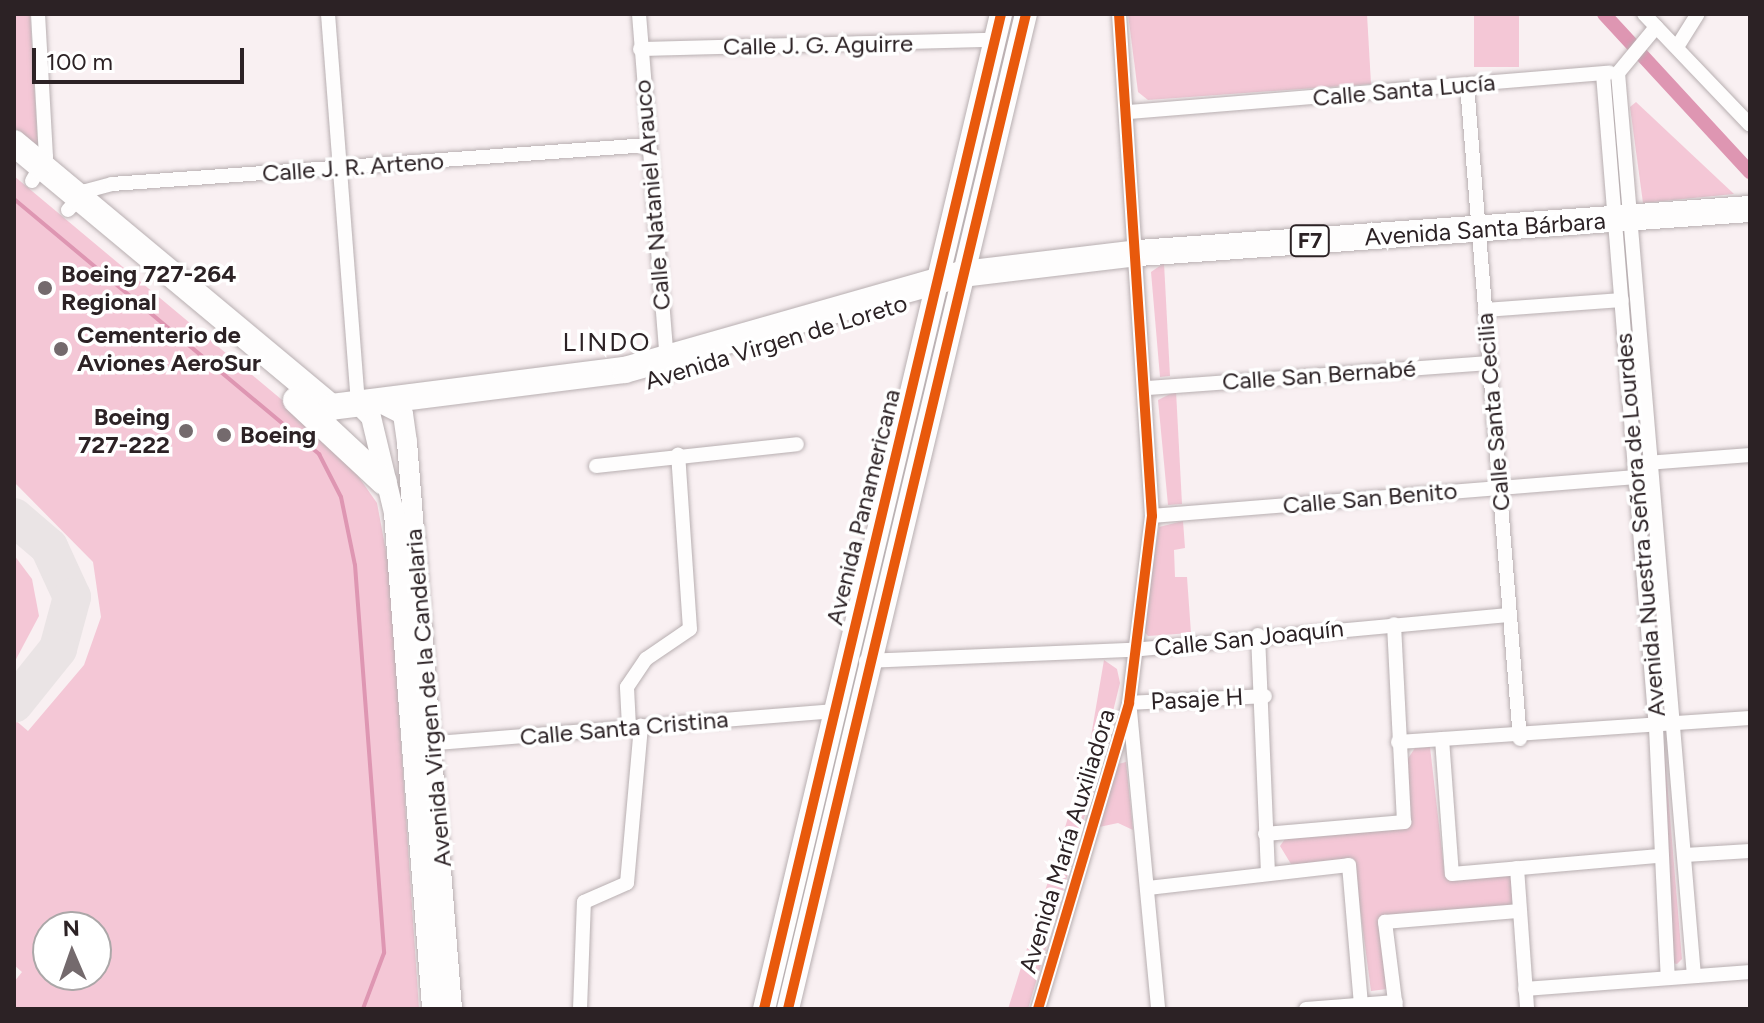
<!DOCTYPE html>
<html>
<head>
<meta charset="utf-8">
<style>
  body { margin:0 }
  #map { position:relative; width:1764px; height:1023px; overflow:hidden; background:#f9f0f2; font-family:Figtree,sans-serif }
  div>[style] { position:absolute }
  .green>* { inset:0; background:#f4c7d6; transform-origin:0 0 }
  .stream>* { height:4px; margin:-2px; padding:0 2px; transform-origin:2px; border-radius:2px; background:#de96b2 }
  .canal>* { height:14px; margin:-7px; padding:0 7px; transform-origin:7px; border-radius:7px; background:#de96b2 }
  .taxiway>* { height:38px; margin:-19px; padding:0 19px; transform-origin:19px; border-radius:19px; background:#eae4e5 }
  .roads { filter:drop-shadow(0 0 2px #b8afb1) drop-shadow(0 0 2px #b8afb1) }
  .street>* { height:14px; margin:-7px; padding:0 7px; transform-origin:7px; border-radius:7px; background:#fefdfd }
  .secondary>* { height:20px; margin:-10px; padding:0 10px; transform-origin:10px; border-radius:10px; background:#fefdfd }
  .primary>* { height:22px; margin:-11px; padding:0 11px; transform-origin:11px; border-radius:11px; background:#fefdfd }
  .highway>* { height:26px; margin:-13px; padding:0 13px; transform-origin:13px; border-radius:13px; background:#fefdfd }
  .cycleway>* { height:10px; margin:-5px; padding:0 5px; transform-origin:5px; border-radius:5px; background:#e8590c }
  .dots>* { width:22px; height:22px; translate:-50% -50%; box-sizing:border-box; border:4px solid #fff; border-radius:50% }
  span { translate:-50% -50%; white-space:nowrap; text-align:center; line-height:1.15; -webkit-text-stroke:7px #fff; paint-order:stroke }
  .shield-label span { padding:2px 6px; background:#fff; border:2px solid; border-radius:6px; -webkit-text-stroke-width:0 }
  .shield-label { font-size:22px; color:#2c2225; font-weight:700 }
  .street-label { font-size:24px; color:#2c2225 }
  .poi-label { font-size:24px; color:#2c2225; font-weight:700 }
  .left { translate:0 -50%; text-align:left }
  .right { translate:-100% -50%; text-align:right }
  .neighbourhood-label { font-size:26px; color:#2c2225; letter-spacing:2px }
  .frame { position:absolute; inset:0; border:16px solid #2c2225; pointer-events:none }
  .north { position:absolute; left:32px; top:911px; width:80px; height:80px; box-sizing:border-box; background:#fff; border:2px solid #aba7a8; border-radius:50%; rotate:358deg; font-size:22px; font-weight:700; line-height:32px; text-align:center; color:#2c2225 }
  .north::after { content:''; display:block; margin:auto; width:28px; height:36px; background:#746a6d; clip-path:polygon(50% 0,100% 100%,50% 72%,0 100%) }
  .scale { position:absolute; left:32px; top:48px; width:212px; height:36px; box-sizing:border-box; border:4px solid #2c2225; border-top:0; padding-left:10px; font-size:24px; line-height:28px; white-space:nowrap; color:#2c2225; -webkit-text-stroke:6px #fff; paint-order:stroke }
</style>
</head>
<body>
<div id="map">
  <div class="green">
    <div style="clip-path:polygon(14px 14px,30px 14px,38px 149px,14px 136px)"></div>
    <div style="clip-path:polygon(1011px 14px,1017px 14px,952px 260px)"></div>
    <div style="clip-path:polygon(1128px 14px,1367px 14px,1371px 84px,1148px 100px,1138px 92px)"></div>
    <div style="left:1474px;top:14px;width:45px;height:53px"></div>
    <div style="clip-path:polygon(1636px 102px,1734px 194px,1643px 203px,1630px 107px)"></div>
    <div style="clip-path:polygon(evenodd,14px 176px,337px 446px,377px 503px,389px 567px,419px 1009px,14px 1009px,14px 982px,22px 972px,14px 965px,14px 719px,28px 731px,84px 665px,101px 617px,93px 562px,14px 482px,14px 176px,48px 927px,96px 927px,96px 975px,48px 975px,48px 927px)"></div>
    <div style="clip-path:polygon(1625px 239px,1643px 454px,1622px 244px)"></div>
    <div style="clip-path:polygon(1164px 263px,1170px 376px,1160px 377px,1151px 272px)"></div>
    <div style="clip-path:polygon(941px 298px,946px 299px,857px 647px)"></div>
    <div style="clip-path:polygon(1176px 391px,1182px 504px,1168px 505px,1158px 400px)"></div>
    <div style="clip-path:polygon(1646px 481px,1665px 717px,1662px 715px)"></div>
    <div style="clip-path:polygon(1183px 521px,1185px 548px,1174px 550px,1175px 577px,1187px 577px,1191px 633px,1148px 636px,1142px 629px,1159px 527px)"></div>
    <div style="clip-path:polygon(14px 555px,32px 579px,39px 616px,14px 663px)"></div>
    <div style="clip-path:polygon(1104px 660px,1117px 669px,1120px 683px,1100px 764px,1028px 1009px,1008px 1009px,1088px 754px)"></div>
    <div style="clip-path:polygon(1663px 734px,1682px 959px,1677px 964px,1673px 963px)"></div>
    <div style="clip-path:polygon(1430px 747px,1445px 877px,1512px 876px,1516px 905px,1393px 916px,1387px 989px,1371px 991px,1354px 863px,1291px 864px,1280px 846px,1285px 839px,1408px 827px,1407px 760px,1415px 748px)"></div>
    <div style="clip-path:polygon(1126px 762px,1133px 830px,1118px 823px,1099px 827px,1118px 764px)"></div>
  </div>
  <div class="stream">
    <div style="left:14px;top:199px;width:398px;rotate:39.9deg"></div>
    <div style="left:319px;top:454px;width:48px;rotate:62.9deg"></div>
    <div style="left:341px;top:497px;width:69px;rotate:78.4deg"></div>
    <div style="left:355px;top:565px;width:389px;rotate:85.7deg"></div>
    <div style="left:384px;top:953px;width:60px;rotate:110.6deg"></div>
  </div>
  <div class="canal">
    <div style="left:1604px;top:14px;width:215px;rotate:47.3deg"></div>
  </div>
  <div class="taxiway">
    <div style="left:14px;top:517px;width:46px;rotate:40.6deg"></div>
    <div style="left:49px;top:547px;width:55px;rotate:65.3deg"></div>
    <div style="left:72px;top:597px;width:54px;rotate:105.1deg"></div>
    <div style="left:58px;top:649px;width:70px;rotate:128.7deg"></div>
  </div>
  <div class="roads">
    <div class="street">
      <div style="left:328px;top:14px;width:391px;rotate:85.6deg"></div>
      <div style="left:639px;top:14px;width:362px;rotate:85.4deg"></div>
      <div style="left:1644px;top:14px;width:153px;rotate:46.3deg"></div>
      <div style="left:1677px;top:47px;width:39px;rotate:-58deg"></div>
      <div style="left:640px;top:49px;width:355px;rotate:-1.5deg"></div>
      <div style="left:1618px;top:73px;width:906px;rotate:85.19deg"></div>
      <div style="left:1618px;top:73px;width:60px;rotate:-50.4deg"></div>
      <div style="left:1603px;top:74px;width:656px;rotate:85.37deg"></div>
      <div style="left:1656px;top:728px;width:250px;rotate:87.3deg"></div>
      <div style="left:1467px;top:85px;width:656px;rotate:85.37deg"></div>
      <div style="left:1130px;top:112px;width:481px;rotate:-4.7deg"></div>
      <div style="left:32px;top:181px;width:28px;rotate:-60deg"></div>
      <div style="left:46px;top:157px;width:143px;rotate:-93.2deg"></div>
      <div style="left:68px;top:210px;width:26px;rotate:-47deg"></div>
      <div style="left:86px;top:191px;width:27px;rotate:-15deg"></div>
      <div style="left:112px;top:184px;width:537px;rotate:-4.16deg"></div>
      <div style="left:1485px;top:310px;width:137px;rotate:-4.2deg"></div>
      <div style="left:1148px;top:388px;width:342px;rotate:-4.2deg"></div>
      <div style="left:1647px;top:463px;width:103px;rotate:-4.4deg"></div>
      <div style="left:596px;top:466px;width:202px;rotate:-6.2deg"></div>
      <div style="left:1152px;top:516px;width:485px;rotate:-4.6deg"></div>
      <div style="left:1258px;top:635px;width:237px;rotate:87.6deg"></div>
      <div style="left:866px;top:661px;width:266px;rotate:-2.4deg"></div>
      <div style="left:1132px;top:650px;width:379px;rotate:-5.3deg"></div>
      <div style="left:1129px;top:703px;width:136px;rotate:-2.9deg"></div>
      <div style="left:1130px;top:711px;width:299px;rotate:84.6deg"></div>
      <div style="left:629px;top:727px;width:40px;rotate:-92.9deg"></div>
      <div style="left:627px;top:687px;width:34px;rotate:-56deg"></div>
      <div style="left:646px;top:659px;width:53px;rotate:-34.3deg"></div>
      <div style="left:690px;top:629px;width:175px;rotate:-93.9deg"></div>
      <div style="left:1442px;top:739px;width:135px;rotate:85.8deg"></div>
      <div style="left:1452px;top:874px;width:208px;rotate:-5deg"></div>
      <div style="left:1398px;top:742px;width:353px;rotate:-3.9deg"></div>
      <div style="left:425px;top:744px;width:411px;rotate:-4.6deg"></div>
      <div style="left:1265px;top:834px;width:140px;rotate:-4.9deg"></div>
      <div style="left:1404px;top:822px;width:198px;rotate:-92.9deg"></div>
      <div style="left:1685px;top:855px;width:65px;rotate:-3.5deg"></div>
      <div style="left:1517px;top:868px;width:141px;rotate:85.9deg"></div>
      <div style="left:1148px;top:888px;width:202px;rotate:-6.5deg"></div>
      <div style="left:1349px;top:865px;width:140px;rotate:85.1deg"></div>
      <div style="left:1525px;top:989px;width:226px;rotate:-4.3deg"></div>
      <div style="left:580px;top:1009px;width:107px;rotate:-87.9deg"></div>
      <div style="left:584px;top:902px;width:47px;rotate:-23.8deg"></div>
      <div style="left:627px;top:883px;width:158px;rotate:-84.9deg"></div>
      <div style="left:1038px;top:1009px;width:319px;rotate:-73.4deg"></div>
      <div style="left:1129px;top:703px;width:188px;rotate:-83deg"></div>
      <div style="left:1152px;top:516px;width:503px;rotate:-93.76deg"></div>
      <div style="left:1306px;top:1009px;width:90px;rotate:-4.4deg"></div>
      <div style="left:1396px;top:1009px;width:88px;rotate:-97.2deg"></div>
      <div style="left:1385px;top:922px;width:135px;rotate:-4.7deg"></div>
    </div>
    <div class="secondary">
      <div style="left:379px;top:402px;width:27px;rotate:27deg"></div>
      <div style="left:403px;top:414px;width:28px;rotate:82deg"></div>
      <div style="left:407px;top:442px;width:569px;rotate:85.46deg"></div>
      <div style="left:358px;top:404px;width:18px;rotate:45deg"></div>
      <div style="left:371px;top:417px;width:99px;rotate:76.5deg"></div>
      <div style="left:394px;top:513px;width:497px;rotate:85.6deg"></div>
    </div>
    <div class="primary">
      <div style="left:764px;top:1009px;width:1023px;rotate:-76.6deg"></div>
      <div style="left:788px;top:1009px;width:1023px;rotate:-76.55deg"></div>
    </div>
    <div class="highway">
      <div style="left:14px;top:143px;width:413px;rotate:39.8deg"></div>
      <div style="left:331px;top:407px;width:296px;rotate:-7.2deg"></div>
      <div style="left:625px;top:370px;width:350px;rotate:-15.9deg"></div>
      <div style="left:962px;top:274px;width:178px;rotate:-6.8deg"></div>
      <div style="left:1139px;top:253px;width:613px;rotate:-4.12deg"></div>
      <div style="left:296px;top:400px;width:120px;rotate:43deg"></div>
    </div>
  </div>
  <div class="cycleway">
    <div style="left:764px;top:1009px;width:1023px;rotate:-76.6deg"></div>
    <div style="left:788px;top:1009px;width:1023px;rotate:-76.55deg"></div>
    <div style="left:1038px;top:1009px;width:319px;rotate:-73.4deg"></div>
    <div style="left:1129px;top:703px;width:188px;rotate:-83deg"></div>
    <div style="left:1152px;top:516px;width:503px;rotate:-93.76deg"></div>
  </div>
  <div class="dots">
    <div style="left:45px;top:288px;background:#746a6d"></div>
    <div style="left:61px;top:349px;background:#746a6d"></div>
    <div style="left:186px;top:431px;background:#746a6d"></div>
    <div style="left:224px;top:435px;background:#746a6d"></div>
  </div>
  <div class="shield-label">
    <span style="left:1310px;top:241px">F7</span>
  </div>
  <div class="street-label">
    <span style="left:818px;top:45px;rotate:-1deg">Calle J. G. Aguirre</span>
    <span style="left:1404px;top:90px;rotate:-5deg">Calle Santa Lucía</span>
    <span style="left:353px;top:167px;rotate:-4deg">Calle J. R. Arteno</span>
    <span style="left:652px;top:195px;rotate:-95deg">Calle Nataniel Arauco</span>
    <span style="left:1485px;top:229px;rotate:-4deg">Avenida Santa Bárbara</span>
    <span style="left:776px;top:342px;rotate:-17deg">Avenida Virgen de Loreto</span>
    <span style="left:1319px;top:375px;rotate:-4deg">Calle San Bernabé</span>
    <span style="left:1493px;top:412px;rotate:-95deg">Calle Santa Cecilia</span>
    <span style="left:1370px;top:498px;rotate:-5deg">Calle San Benito</span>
    <span style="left:863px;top:507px;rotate:-76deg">Avenida Panamericana</span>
    <span style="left:1640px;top:525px;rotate:-95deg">Avenida Nuestra Señora de Lourdes</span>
    <span style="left:1249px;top:638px;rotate:-6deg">Calle San Joaquín</span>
    <span style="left:428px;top:698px;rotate:-95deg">Avenida Virgen de la Candelaria</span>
    <span style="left:1197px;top:699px;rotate:-3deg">Pasaje H</span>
    <span style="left:624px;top:728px;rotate:-5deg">Calle Santa Cristina</span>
    <span style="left:1067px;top:841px;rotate:-73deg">Avenida María Auxiliadora</span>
  </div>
  <div class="poi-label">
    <span class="left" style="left:61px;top:288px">Boeing 727-264<br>Regional</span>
    <span class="left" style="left:77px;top:349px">Cementerio de<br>Aviones AeroSur</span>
    <span class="right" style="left:170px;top:431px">Boeing<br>727-222</span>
    <span class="left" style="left:240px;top:435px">Boeing</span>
  </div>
  <div class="neighbourhood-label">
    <span style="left:607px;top:343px">LINDO</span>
  </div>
  <div class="frame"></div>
  <div class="north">N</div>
  <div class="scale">100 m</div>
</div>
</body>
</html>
